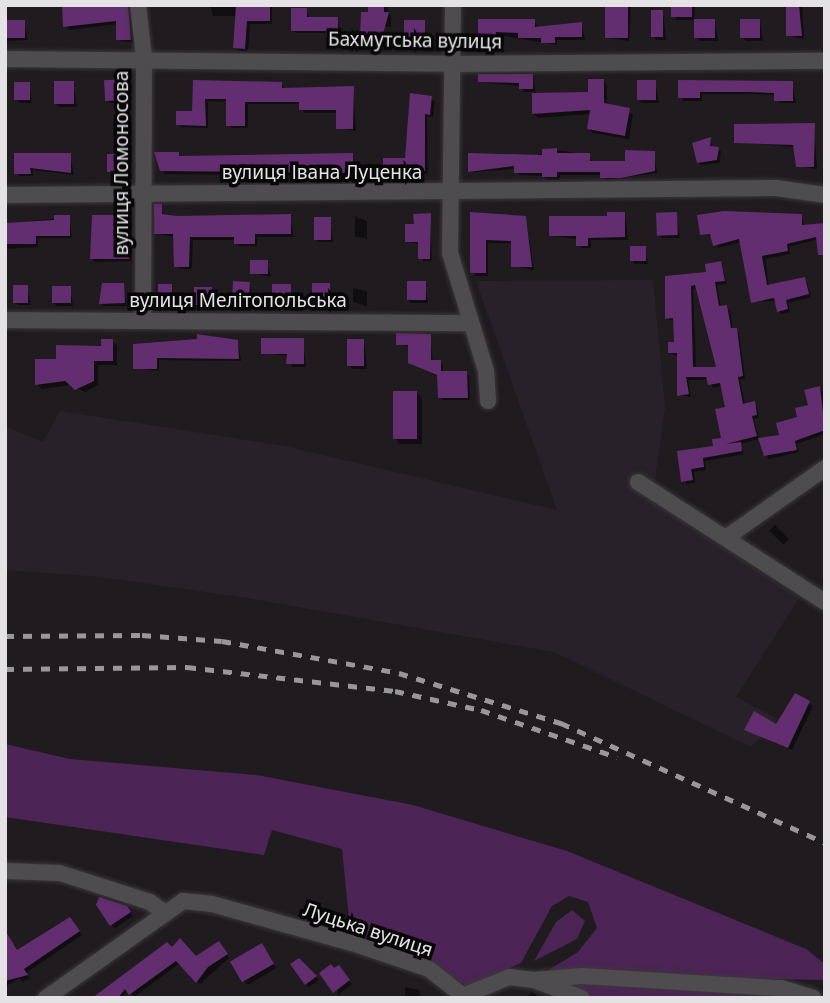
<!DOCTYPE html>
<html>
<head>
<meta charset="utf-8">
<style>
  body { margin:0 }
  #map { position:relative; width:830px; height:1003px; overflow:hidden; background:#1f1b1f; font-family:"Noto Sans",sans-serif }
  div>[style] { position:absolute }
  .built>* { inset:0; background:#28212a }
  .green>* { inset:0; background:#4c2456 }
  .shadow>* { inset:0; background:#0007; transform-origin:0 0 }
  .building>* { inset:0; background:#622e6f; transform-origin:0 0 }
  .roads { filter:drop-shadow(0 0 2px #3b373b) drop-shadow(0 0 2px #3b373b) }
  .street>* { height:16px; margin:-8px; padding:0 8px; transform-origin:8px; border-radius:8px; background:#4e4c4f }
  .rail>* { height:4.5px; margin-top:-2.25px; transform-origin:0; background:repeating-linear-gradient(90deg,#99979a 0 9px,transparent 0 18px) }
  span { translate:-50% -50%; white-space:nowrap; text-align:center; line-height:1.15; -webkit-text-stroke:7px #080708; paint-order:stroke }
  .street-label { font-size:19px; color:#e4e2e5 }
  .frame { position:absolute; inset:0; border:7px solid #e4e2e5; pointer-events:none }
</style>
</head>
<body>
<div id="map">
  <div class="built">
    <div style="clip-path:polygon(653px 280px,665px 408px,652px 501px,799px 598px,736px 697px,778px 719px,751px 747px,554px 652px,247px 598px,101px 577px,5px 570px,5px 426px,43px 442px,60px 411px,285px 446px,557px 510px,476px 281px)"></div>
  </div>
  <div class="green">
    <div style="clip-path:polygon(5px 744px,70px 759px,257px 775px,413px 805px,567px 851px,806px 949px,825px 964px,825px 980px,542px 974px,578px 952px,597px 928px,588px 902px,569px 896px,552px 906px,521px 963px,467px 986px,432px 966px,351px 938px,342px 849px,272px 830px,264px 855px,5px 817px)"></div>
    <div style="clip-path:polygon(572px 910px,585px 921px,577px 939px,534px 961px,556px 922px)"></div>
    <div style="clip-path:polygon(578px 981px,776px 992px,774px 998px,592px 998px,574px 991px)"></div>
  </div>
  <div class="shadow">
    <div style="clip-path:polygon(64px 5px,131px 5px,134px 43px,118px 40px,118px 24px,68px 30px)"></div>
    <div style="clip-path:polygon(210px 5px,272px 5px,272px 24px,250px 24px,248px 52px,238px 51px,237px 16px,213px 16px)"></div>
    <div style="clip-path:polygon(370px 5px,386px 5px,391px 17px,391px 27px,384px 27px,384px 40px,362px 37px)"></div>
    <div style="clip-path:polygon(607px 5px,631px 5px,629px 41px,608px 38px)"></div>
    <div style="clip-path:polygon(673px 5px,695px 5px,694px 20px,676px 20px)"></div>
    <div style="clip-path:polygon(783px 5px,802px 5px,804px 39px,788px 35px,788px 9px)"></div>
    <div style="clip-path:polygon(306px 10px,310px 19px,338px 19px,341px 40px,331px 40px,328px 33px,296px 33px,292px 30px)"></div>
    <div style="clip-path:polygon(663px 12px,666px 40px,656px 40px,653px 36px)"></div>
    <div style="clip-path:polygon(480px 20px,534px 20px,538px 29px,581px 23px,585px 40px,557px 40px,557px 45px,498px 35px,498px 42px,483px 41px)"></div>
    <div style="clip-path:polygon(760px 20px,763px 41px,746px 41px,742px 37px)"></div>
    <div style="clip-path:polygon(715px 21px,718px 41px,700px 41px,696px 37px)"></div>
    <div style="clip-path:polygon(5px 22px,24px 22px,28px 40px,5px 41px)"></div>
    <div style="clip-path:polygon(424px 22px,427px 40px,406px 36px)"></div>
    <div style="clip-path:polygon(533px 76px,536px 95px,590px 94px,603px 80px,607px 85px,607px 106px,633px 114px,629px 139px,593px 133px,589px 128px,591px 114px,538px 118px,534px 114px,534px 92px,524px 92px,521px 86px,479px 82px)"></div>
    <div style="clip-path:polygon(126px 81px,129px 102px,110px 103px,106px 99px)"></div>
    <div style="clip-path:polygon(655px 81px,659px 103px,642px 103px,639px 100px)"></div>
    <div style="clip-path:polygon(195px 82px,281px 83px,285px 90px,353px 88px,356px 131px,338px 128px,338px 113px,304px 113px,301px 104px,248px 104px,248px 128px,231px 128px,228px 102px,208px 101px,208px 128px,181px 127px,178px 124px,193px 112px)"></div>
    <div style="clip-path:polygon(680px 82px,792px 83px,796px 103px,779px 103px,775px 95px,752px 94px,702px 94px,702px 101px,683px 101px)"></div>
    <div style="clip-path:polygon(73px 83px,77px 107px,59px 107px,56px 104px)"></div>
    <div style="clip-path:polygon(29px 84px,32px 103px,20px 103px,16px 99px)"></div>
    <div style="clip-path:polygon(412px 95px,435px 101px,433px 117px,427px 117px,428px 174px,388px 177px,385px 174px,407px 160px)"></div>
    <div style="clip-path:polygon(814px 125px,817px 169px,798px 166px,795px 147px,736px 142px)"></div>
    <div style="clip-path:polygon(710px 139px,712px 148px,721px 151px,720px 163px,701px 165px,698px 162px)"></div>
    <div style="clip-path:polygon(556px 150px,589px 155px,592px 163px,627px 163px,654px 153px,657px 173px,606px 180px,602px 175px,560px 175px,560px 180px,547px 180px,544px 176px,519px 175px,516px 169px,470px 172px)"></div>
    <div style="clip-path:polygon(178px 154px,182px 158px,353px 155px,356px 176px,165px 174px,162px 170px)"></div>
    <div style="clip-path:polygon(16px 155px,70px 155px,74px 175px,33px 170px,33px 176px,19px 176px)"></div>
    <div style="clip-path:polygon(124px 156px,127px 174px,112px 174px,109px 171px)"></div>
    <div style="clip-path:polygon(161px 206px,164px 216px,177px 218px,290px 216px,294px 237px,257px 237px,257px 246px,239px 246px,236px 240px,193px 240px,192px 269px,179px 269px,175px 237px,156px 234px)"></div>
    <div style="clip-path:polygon(471px 214px,526px 217px,534px 270px,513px 266px,513px 243px,488px 243px,488px 276px,475px 276px)"></div>
    <div style="clip-path:polygon(625px 214px,628px 240px,591px 240px,591px 248px,582px 248px,578px 239px,551px 236px)"></div>
    <div style="clip-path:polygon(676px 214px,680px 238px,662px 238px,659px 235px)"></div>
    <div style="clip-path:polygon(430px 215px,432px 261px,423px 261px,420px 244px,407px 242px,415px 226px)"></div>
    <div style="clip-path:polygon(802px 216px,804px 227px,818px 228px,820px 255px,818px 239px,789px 247px,790px 254px,765px 259px,769px 287px,804px 279px,807px 282px,811px 297px,788px 303px,790px 312px,781px 314px,776px 301px,752px 302px,742px 242px,718px 248px,713px 236px,702px 234px)"></div>
    <div style="clip-path:polygon(69px 217px,72px 238px,38px 238px,38px 247px,5px 249px,5px 224px)"></div>
    <div style="clip-path:polygon(124px 217px,132px 261px,95px 262px,92px 259px)"></div>
    <div style="clip-path:polygon(355px 217px,367px 221px,367px 239px,355px 236px)"></div>
    <div style="clip-path:polygon(330px 219px,333px 242px,319px 242px,315px 239px)"></div>
    <div style="clip-path:polygon(645px 247px,648px 264px,635px 264px,632px 260px)"></div>
    <div style="clip-path:polygon(267px 262px,271px 277px,252px 273px)"></div>
    <div style="clip-path:polygon(evenodd,721px 263px,727px 284px,717px 285px,721px 308px,730px 310px,733px 330px,739px 333px,745px 379px,740px 380px,745px 405px,757px 407px,759px 418px,754px 419px,759px 439px,740px 444px,744px 454px,705px 461px,706px 470px,694px 472px,695px 483px,686px 484px,679px 452px,715px 447px,723px 439px,727px 409px,722px 386px,713px 388px,709px 380px,688px 380px,691px 397px,679px 395px,678px 356px,670px 353px,675px 343px,675px 321px,666px 319px,667px 278px,708px 273px,721px 263px,698px 288px,719px 369px,696px 369px,693px 289px,698px 288px)"></div>
    <div style="clip-path:polygon(250px 283px,253px 308px,239px 308px,235px 305px)"></div>
    <div style="clip-path:polygon(425px 283px,428px 303px,411px 303px,408px 299px)"></div>
    <div style="clip-path:polygon(123px 284px,127px 306px,104px 306px,101px 303px)"></div>
    <div style="clip-path:polygon(329px 285px,333px 307px,318px 307px,314px 304px)"></div>
    <div style="clip-path:polygon(171px 286px,173px 305px,162px 305px,159px 302px)"></div>
    <div style="clip-path:polygon(290px 286px,294px 307px,277px 307px,274px 303px)"></div>
    <div style="clip-path:polygon(27px 287px,31px 305px,18px 305px,14px 302px)"></div>
    <div style="clip-path:polygon(70px 287px,73px 306px,57px 306px,54px 303px)"></div>
    <div style="clip-path:polygon(211px 288px,214px 308px,199px 308px,195px 304px)"></div>
    <div style="clip-path:polygon(353px 288px,367px 291px,367px 306px,353px 302px)"></div>
    <div style="clip-path:polygon(430px 335px,433px 362px,443px 365px,443px 372px,469px 375px,470px 400px,442px 400px,439px 377px,413px 365px,410px 347px,398px 344px)"></div>
    <div style="clip-path:polygon(199px 336px,238px 341px,241px 361px,159px 360px,159px 371px,135px 368px,135px 346px,199px 341px)"></div>
    <div style="clip-path:polygon(303px 340px,306px 367px,292px 367px,288px 356px,263px 353px)"></div>
    <div style="clip-path:polygon(112px 341px,117px 346px,117px 365px,98px 365px,98px 385px,85px 392px,71px 385px,42px 389px,37px 384px,58px 361px)"></div>
    <div style="clip-path:polygon(364px 341px,367px 369px,353px 369px,349px 366px)"></div>
    <div style="clip-path:polygon(820px 388px,825px 395px,825px 434px,797px 444px,799px 452px,769px 459px,766px 455px,810px 406px)"></div>
    <div style="clip-path:polygon(416px 392px,422px 398px,422px 444px,400px 444px,395px 438px)"></div>
    <div style="left:775px;top:525px;width:20px;height:8px;rotate:45deg"></div>
    <div style="clip-path:polygon(796px 696px,813px 706px,792px 750px,746px 730px,777px 726px)"></div>
    <div style="clip-path:polygon(130px 911px,133px 916px,115px 928px,111px 925px)"></div>
    <div style="clip-path:polygon(73px 922px,82px 935px,26px 973px,30px 978px,23px 982px,19px 978px,5px 987px,5px 930px,18px 952px)"></div>
    <div style="clip-path:polygon(222px 946px,229px 958px,200px 984px,180px 963px,134px 997px,129px 991px,120px 998px,94px 998px,172px 949px,196px 958px)"></div>
    <div style="clip-path:polygon(265px 948px,276px 968px,248px 985px,244px 981px)"></div>
    <div style="clip-path:polygon(299px 960px,319px 980px,309px 987px,306px 984px)"></div>
    <div style="clip-path:polygon(335px 970px,342px 971px,352px 984px,338px 995px)"></div>
    <div style="clip-path:polygon(405px 987px,419px 990px,421px 998px,405px 998px)"></div>
    <div style="clip-path:polygon(532px 992px,540px 998px,526px 998px)"></div>
  </div>
  <div class="building">
    <div style="clip-path:polygon(62px 5px,128px 5px,131px 40px,116px 40px,116px 21px,63px 27px)"></div>
    <div style="clip-path:polygon(236px 5px,270px 5px,270px 21px,247px 21px,245px 49px,233px 48px)"></div>
    <div style="clip-path:polygon(368px 5px,384px 5px,384px 12px,389px 12px,382px 38px,360px 38px,361px 12px,368px 12px)"></div>
    <div style="left:605px;top:5px;width:23px;height:33px"></div>
    <div style="left:671px;top:5px;width:21px;height:12px"></div>
    <div style="clip-path:polygon(786px 5px,799px 5px,802px 36px,786px 36px)"></div>
    <div style="clip-path:polygon(291px 8px,307px 8px,307px 17px,338px 17px,338px 37px,326px 37px,326px 31px,291px 31px)"></div>
    <div style="left:651px;top:10px;width:12px;height:27px"></div>
    <div style="clip-path:polygon(478px 19px,535px 19px,535px 27px,582px 22px,582px 37px,555px 37px,555px 43px,541px 43px,541px 38px,518px 38px,518px 33px,496px 32px,496px 39px,478px 39px)"></div>
    <div style="left:694px;top:19px;width:21px;height:19px"></div>
    <div style="left:740px;top:19px;width:20px;height:19px"></div>
    <div style="left:6px;top:20px;width:19px;height:18px"></div>
    <div style="left:404px;top:20px;width:21px;height:17px"></div>
    <div style="clip-path:polygon(478px 74px,533px 74px,533px 89px,519px 89px,519px 83px,478px 82px)"></div>
    <div style="left:126px;top:79px;width:21px;height:22px;rotate:87deg"></div>
    <div style="clip-path:polygon(588px 79px,604px 79px,604px 103px,630px 108px,625px 136px,587px 129px,590px 110px,532px 114px,532px 93px,588px 92px)"></div>
    <div style="clip-path:polygon(193px 80px,282px 82px,282px 88px,354px 86px,353px 129px,336px 129px,336px 110px,299px 110px,299px 102px,245px 102px,245px 126px,226px 126px,226px 99px,205px 99px,206px 126px,176px 125px,176px 111px,192px 111px)"></div>
    <div style="left:637px;top:80px;width:19px;height:20px"></div>
    <div style="clip-path:polygon(678px 80px,793px 81px,793px 101px,774px 101px,774px 93px,748px 92px,700px 92px,700px 98px,678px 98px)"></div>
    <div style="left:54px;top:81px;width:20px;height:23px"></div>
    <div style="left:14px;top:82px;width:16px;height:18px"></div>
    <div style="clip-path:polygon(410px 93px,432px 96px,430px 115px,425px 114px,425px 171px,383px 175px,383px 158px,405px 158px)"></div>
    <div style="clip-path:polygon(815px 123px,814px 167px,796px 167px,793px 145px,734px 143px,734px 124px)"></div>
    <div style="clip-path:polygon(711px 137px,710px 146px,719px 147px,717px 160px,697px 163px,692px 143px)"></div>
    <div style="clip-path:polygon(557px 148px,557px 153px,590px 153px,590px 161px,625px 161px,625px 150px,655px 151px,655px 171px,621px 178px,600px 178px,600px 172px,557px 172px,557px 177px,542px 177px,542px 173px,514px 173px,514px 166px,468px 172px,468px 153px,542px 155px,542px 149px)"></div>
    <div style="clip-path:polygon(154px 152px,179px 152px,179px 156px,353px 153px,353px 173px,160px 171px)"></div>
    <div style="clip-path:polygon(14px 153px,71px 153px,71px 173px,30px 168px,31px 174px,14px 174px)"></div>
    <div style="left:107px;top:154px;width:18px;height:18px"></div>
    <div style="clip-path:polygon(154px 204px,162px 204px,162px 214px,177px 216px,291px 214px,291px 234px,255px 234px,255px 244px,234px 244px,234px 237px,190px 237px,189px 267px,174px 267px,173px 234px,154px 234px)"></div>
    <div style="clip-path:polygon(724px 211px,802px 214px,802px 225px,825px 223px,825px 255px,818px 255px,816px 237px,787px 244px,788px 251px,762px 256px,767px 285px,805px 277px,809px 294px,786px 300px,788px 309px,777px 312px,774px 298px,751px 303px,739px 239px,713px 246px,710px 234px,700px 235px,697px 215px)"></div>
    <div style="clip-path:polygon(470px 212px,526px 216px,532px 267px,511px 267px,511px 241px,486px 240px,486px 273px,470px 273px)"></div>
    <div style="clip-path:polygon(607px 212px,625px 212px,625px 237px,588px 238px,588px 246px,576px 246px,576px 236px,549px 236px,549px 216px,607px 216px)"></div>
    <div style="left:677px;top:212px;width:23px;height:21px;rotate:88deg"></div>
    <div style="clip-path:polygon(431px 213px,430px 259px,418px 259px,418px 242px,405px 242px,405px 224px,414px 224px,413px 214px)"></div>
    <div style="clip-path:polygon(54px 215px,70px 215px,70px 236px,36px 236px,36px 244px,5px 244px,5px 223px,54px 220px)"></div>
    <div style="clip-path:polygon(92px 215px,125px 215px,129px 259px,90px 259px)"></div>
    <div style="left:314px;top:217px;width:17px;height:23px"></div>
    <div style="left:630px;top:246px;width:16px;height:15px"></div>
    <div style="left:250px;top:260px;width:18px;height:14px"></div>
    <div style="clip-path:polygon(evenodd,721px 261px,725px 281px,715px 282px,719px 306px,727px 305px,731px 328px,737px 328px,743px 376px,738px 377px,743px 404px,755px 401px,757px 415px,752px 416px,757px 436px,726px 444px,741px 442px,742px 451px,703px 458px,704px 467px,691px 469px,693px 480px,681px 482px,677px 451px,713px 446px,712px 439px,721px 438px,715px 409px,725px 407px,720px 383px,708px 385px,706px 377px,686px 377px,689px 394px,677px 396px,677px 353px,668px 353px,668px 342px,674px 342px,673px 318px,665px 319px,665px 276px,706px 272px,705px 264px,721px 261px,695px 285px,716px 367px,693px 367px,691px 286px,695px 285px)"></div>
    <div style="left:233px;top:281px;width:17px;height:24px;rotate:3deg"></div>
    <div style="left:407px;top:281px;width:19px;height:19px"></div>
    <div style="clip-path:polygon(102px 283px,124px 283px,125px 303px,99px 304px)"></div>
    <div style="left:312px;top:283px;width:18px;height:21px"></div>
    <div style="left:158px;top:284px;width:14px;height:19px"></div>
    <div style="left:272px;top:284px;width:19px;height:20px"></div>
    <div style="left:13px;top:285px;width:15px;height:18px"></div>
    <div style="left:52px;top:286px;width:19px;height:17px"></div>
    <div style="left:194px;top:287px;width:18px;height:18px"></div>
    <div style="clip-path:polygon(396px 333px,431px 334px,431px 360px,441px 360px,441px 371px,467px 371px,468px 398px,438px 398px,437px 375px,408px 363px,408px 345px,396px 345px)"></div>
    <div style="clip-path:polygon(197px 334px,238px 340px,239px 359px,157px 358px,157px 369px,133px 369px,133px 344px,197px 339px)"></div>
    <div style="clip-path:polygon(261px 338px,304px 338px,304px 364px,286px 364px,287px 354px,261px 354px)"></div>
    <div style="clip-path:polygon(101px 339px,113px 339px,113px 361px,94px 361px,94px 381px,75px 390px,65px 381px,35px 385px,35px 359px,56px 359px,56px 345px,101px 346px)"></div>
    <div style="left:347px;top:339px;width:17px;height:27px"></div>
    <div style="clip-path:polygon(820px 386px,825px 430px,795px 441px,797px 450px,764px 456px,758px 438px,779px 435px,776px 423px,797px 417px,795px 408px,808px 405px,804px 390px)"></div>
    <div style="left:393px;top:391px;width:24px;height:48px"></div>
    <div style="clip-path:polygon(795px 693px,810px 701px,788px 748px,744px 730px,754px 711px,776px 724px)"></div>
    <div style="clip-path:polygon(99px 897px,127px 906px,131px 912px,110px 926px,96px 905px)"></div>
    <div style="clip-path:polygon(70px 917px,80px 931px,24px 969px,28px 975px,5px 981px,5px 930px,17px 950px)"></div>
    <div style="clip-path:polygon(180px 938px,196px 956px,219px 941px,228px 954px,208px 967px,196px 983px,176px 961px,129px 995px,125px 989px,118px 998px,92px 998px,167px 942px,172px 947px)"></div>
    <div style="left:262px;top:943px;width:24px;height:37px;rotate:60deg"></div>
    <div style="clip-path:polygon(299px 958px,317px 976px,305px 985px,290px 964px)"></div>
    <div style="clip-path:polygon(331px 964px,334px 968px,339px 965px,350px 980px,333px 993px,319px 973px)"></div>
  </div>
  <div class="roads">
    <div class="street">
      <div style="left:138px;top:5px;width:53px;rotate:83.5deg"></div>
      <div style="left:144px;top:58px;width:263px;rotate:90.2deg"></div>
      <div style="left:453px;top:5px;width:248px;rotate:90.7deg"></div>
      <div style="left:450px;top:253px;width:123px;rotate:73deg"></div>
      <div style="left:486px;top:371px;width:30px;rotate:86deg"></div>
      <div style="left:5px;top:59px;width:447px;rotate:0.6deg"></div>
      <div style="left:452px;top:64px;width:373px;rotate:-0.5deg"></div>
      <div style="left:5px;top:195px;width:771px;rotate:-0.52deg"></div>
      <div style="left:776px;top:188px;width:49px;rotate:8.1deg"></div>
      <div style="left:5px;top:320px;width:466px;rotate:0.4deg"></div>
      <div style="left:638px;top:482px;width:222px;rotate:32.7deg"></div>
      <div style="left:727px;top:537px;width:120px;rotate:-35.1deg"></div>
      <div style="left:5px;top:871px;width:55px;rotate:2.1deg"></div>
      <div style="left:60px;top:873px;width:95px;rotate:17.9deg"></div>
      <div style="left:150px;top:902px;width:19px;rotate:36deg"></div>
      <div style="left:534px;top:980px;width:48px;rotate:-4.8deg"></div>
      <div style="left:582px;top:976px;width:199px;rotate:3.5deg"></div>
      <div style="left:781px;top:988px;width:34px;rotate:17deg"></div>
      <div style="left:46px;top:998px;width:168px;rotate:-35.3deg"></div>
      <div style="left:183px;top:901px;width:29px;rotate:6deg"></div>
      <div style="left:212px;top:904px;width:145px;rotate:15.6deg"></div>
      <div style="left:352px;top:943px;width:81px;rotate:18.7deg"></div>
      <div style="left:429px;top:969px;width:42px;rotate:38.2deg"></div>
      <div style="left:458px;top:998px;width:55px;rotate:-22.4deg"></div>
      <div style="left:509px;top:977px;width:25px;rotate:7deg"></div>
      <div style="left:534px;top:980px;width:51px;rotate:20.6deg"></div>
    </div>
  </div>
  <div class="rail">
    <div style="left:5px;top:636px;width:137px;rotate:-0.4deg"></div>
    <div style="left:142px;top:635px;width:80px;rotate:4.3deg"></div>
    <div style="left:222px;top:641px;width:180px;rotate:10.2deg"></div>
    <div style="left:399px;top:673px;width:170px;rotate:17.2deg"></div>
    <div style="left:561px;top:723px;width:290px;rotate:24.4deg"></div>
    <div style="left:5px;top:669px;width:182px;rotate:-0.6deg"></div>
    <div style="left:187px;top:667px;width:209px;rotate:6.6deg"></div>
    <div style="left:395px;top:691px;width:88px;rotate:12.5deg"></div>
    <div style="left:481px;top:710px;width:144px;rotate:19.1deg"></div>
  </div>
  <div class="street-label">
    <span style="left:415px;top:41px;rotate:1deg">Бахмутська вулиця</span>
    <span style="left:122px;top:163px;rotate:-90deg">вулиця Ломоносова</span>
    <span style="left:322px;top:173px">вулиця Івана Луценка</span>
    <span style="left:238px;top:301px">вулиця Мелітопольська</span>
    <span style="left:368px;top:930px;rotate:18deg">Луцька вулиця</span>
  </div>
  <div class="frame"></div>
</div>
</body>
</html>
